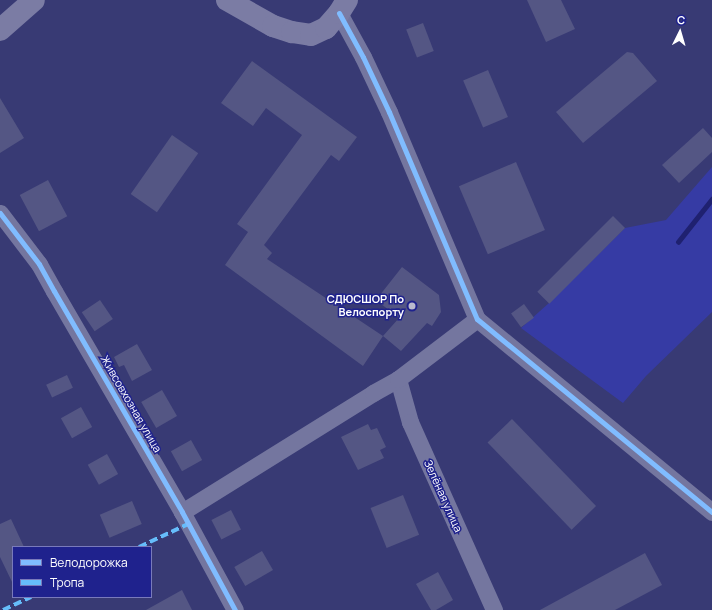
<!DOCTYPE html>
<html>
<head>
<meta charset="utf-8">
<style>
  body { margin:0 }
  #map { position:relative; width:712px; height:610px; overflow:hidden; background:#383a74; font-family:Manrope,sans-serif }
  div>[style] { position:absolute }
  .green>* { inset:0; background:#363ba4 }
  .stream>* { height:4.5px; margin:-2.25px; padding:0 2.25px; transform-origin:2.25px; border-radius:2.25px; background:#1f2170 }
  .building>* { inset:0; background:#545684; transform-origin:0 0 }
  .street>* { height:17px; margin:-8.5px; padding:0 8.5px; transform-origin:8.5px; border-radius:8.5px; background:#74769f }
  .secondary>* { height:22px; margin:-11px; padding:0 11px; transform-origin:11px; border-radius:11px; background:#7b7ca4 }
  .quiet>* { height:4px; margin-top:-2px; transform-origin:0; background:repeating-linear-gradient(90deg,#66bdfb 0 8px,transparent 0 12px) }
  .cycleway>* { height:5px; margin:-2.5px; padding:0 2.5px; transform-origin:2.5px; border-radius:2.5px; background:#80bcff }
  .dots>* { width:11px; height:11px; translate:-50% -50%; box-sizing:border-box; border:2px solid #1f228d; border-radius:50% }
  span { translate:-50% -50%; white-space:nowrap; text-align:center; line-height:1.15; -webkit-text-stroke:3px #1f228d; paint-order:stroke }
  .poi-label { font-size:11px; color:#fff; font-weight:700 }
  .right { translate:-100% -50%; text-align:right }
  .street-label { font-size:11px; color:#fff }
  .legend { position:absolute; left:12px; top:546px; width:140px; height:52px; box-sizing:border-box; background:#1f228d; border:1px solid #797abb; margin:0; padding:5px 7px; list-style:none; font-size:12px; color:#fff }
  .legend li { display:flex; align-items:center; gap:8px; height:20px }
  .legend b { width:20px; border:1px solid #797abb }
  .north { position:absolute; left:660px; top:12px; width:40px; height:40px; -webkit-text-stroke:3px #1f228d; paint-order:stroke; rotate:5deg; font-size:11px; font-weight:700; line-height:16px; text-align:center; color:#fff }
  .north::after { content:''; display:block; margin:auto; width:14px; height:18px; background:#fff; clip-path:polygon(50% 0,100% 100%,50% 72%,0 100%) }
</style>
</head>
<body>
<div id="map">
  <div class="green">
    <div style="clip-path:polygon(712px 167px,712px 312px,646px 376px,623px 403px,521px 328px,549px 303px,625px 228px,666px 220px)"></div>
  </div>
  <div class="stream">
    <div style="left:678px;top:242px;width:55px;rotate:-51.7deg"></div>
  </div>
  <div class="building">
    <div style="clip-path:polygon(527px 0,561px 0,575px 29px,546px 42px)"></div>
    <div style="left:423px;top:23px;width:30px;height:18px;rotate:69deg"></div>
    <div style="clip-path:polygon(627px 52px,633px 53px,657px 81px,583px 143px,556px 112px)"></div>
    <div style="clip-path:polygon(252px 61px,357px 137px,339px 161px,331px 155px,264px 245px,272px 253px,267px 259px,383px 336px,363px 366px,225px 265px,248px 232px,237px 224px,302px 135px,266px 108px,253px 126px,221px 103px)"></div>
    <div style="left:488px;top:70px;width:51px;height:27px;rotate:67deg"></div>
    <div style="clip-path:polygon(0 98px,24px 138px,0 153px)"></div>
    <div style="clip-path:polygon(703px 128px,712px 138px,712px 152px,679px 183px,662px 165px)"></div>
    <div style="left:172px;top:135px;width:32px;height:72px;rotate:35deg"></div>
    <div style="left:516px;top:162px;width:74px;height:62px;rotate:67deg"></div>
    <div style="left:48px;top:180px;width:41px;height:32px;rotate:62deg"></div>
    <div style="left:613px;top:216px;width:17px;height:107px;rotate:45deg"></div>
    <div style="clip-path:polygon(402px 267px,439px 295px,441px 312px,432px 326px,427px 323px,401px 351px,383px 336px,399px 318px,376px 300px)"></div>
    <div style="left:100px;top:300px;width:23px;height:22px;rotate:56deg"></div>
    <div style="left:524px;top:304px;width:17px;height:16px;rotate:54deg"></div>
    <div style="clip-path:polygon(137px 344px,152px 370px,132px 381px,124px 365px,119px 367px,114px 357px)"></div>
    <div style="left:67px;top:375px;width:14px;height:23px;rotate:65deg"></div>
    <div style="left:162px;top:390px;width:30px;height:24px;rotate:60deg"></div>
    <div style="left:81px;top:407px;width:23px;height:23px;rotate:61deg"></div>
    <div style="left:512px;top:419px;width:121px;height:34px;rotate:46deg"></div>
    <div style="clip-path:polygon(368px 424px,371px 430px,377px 428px,386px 447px,380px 450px,384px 458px,358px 470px,341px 437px)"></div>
    <div style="left:191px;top:440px;width:23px;height:23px;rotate:61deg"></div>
    <div style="left:107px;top:454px;width:23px;height:22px;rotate:61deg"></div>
    <div style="left:403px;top:495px;width:43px;height:35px;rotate:68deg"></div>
    <div style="left:132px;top:501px;width:25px;height:35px;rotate:67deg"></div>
    <div style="left:231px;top:510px;width:22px;height:22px;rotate:63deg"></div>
    <div style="clip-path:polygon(11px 519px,24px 547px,13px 547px,13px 584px,0 557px,0 524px)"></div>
    <div style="left:262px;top:551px;width:22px;height:32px;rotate:60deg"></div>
    <div style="clip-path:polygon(645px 553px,662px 585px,615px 610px,540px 610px)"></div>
    <div style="clip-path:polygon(438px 572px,453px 600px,436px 610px,431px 610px,416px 584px)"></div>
    <div style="clip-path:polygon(182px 590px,192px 610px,146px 610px)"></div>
  </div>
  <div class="street">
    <div style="left:339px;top:13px;width:50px;rotate:61.4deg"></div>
    <div style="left:363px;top:57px;width:61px;rotate:64.7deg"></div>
    <div style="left:389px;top:112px;width:225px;rotate:67deg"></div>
    <div style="left:477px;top:319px;width:304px;rotate:39.4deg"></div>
    <div style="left:0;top:213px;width:64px;rotate:52.6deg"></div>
    <div style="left:39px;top:264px;width:31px;rotate:61deg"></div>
    <div style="left:54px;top:291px;width:255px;rotate:59.9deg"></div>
    <div style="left:182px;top:512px;width:111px;rotate:61.6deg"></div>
    <div style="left:398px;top:379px;width:45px;rotate:74.4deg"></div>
    <div style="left:410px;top:422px;width:206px;rotate:65.9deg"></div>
    <div style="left:182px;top:512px;width:225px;rotate:-31.9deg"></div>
    <div style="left:373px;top:393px;width:29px;rotate:-29deg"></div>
    <div style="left:398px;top:379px;width:99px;rotate:-37.2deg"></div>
  </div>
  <div class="secondary">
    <div style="left:227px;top:0;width:53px;rotate:29.5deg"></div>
    <div style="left:273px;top:26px;width:20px;rotate:18deg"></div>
    <div style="left:292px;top:32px;width:19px;rotate:9deg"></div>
    <div style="left:311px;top:35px;width:17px;rotate:-25deg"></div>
    <div style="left:326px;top:28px;width:20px;rotate:-49deg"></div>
    <div style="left:339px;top:13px;width:15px;rotate:-58deg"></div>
    <div style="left:0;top:30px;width:45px;rotate:-41.4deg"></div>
  </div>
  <div class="quiet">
    <div style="left:139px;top:547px;width:54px;rotate:-25.1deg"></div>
    <div style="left:3px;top:610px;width:31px;rotate:-25deg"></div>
  </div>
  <div class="cycleway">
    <div style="left:339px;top:13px;width:50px;rotate:61.4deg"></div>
    <div style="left:363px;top:57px;width:61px;rotate:64.7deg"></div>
    <div style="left:389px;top:112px;width:225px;rotate:67deg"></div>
    <div style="left:477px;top:319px;width:304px;rotate:39.4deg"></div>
    <div style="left:0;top:213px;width:64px;rotate:52.6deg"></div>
    <div style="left:39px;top:264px;width:31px;rotate:61deg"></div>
    <div style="left:54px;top:291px;width:255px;rotate:59.9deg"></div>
    <div style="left:182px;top:512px;width:111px;rotate:61.6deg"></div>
  </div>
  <div class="dots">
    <div style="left:412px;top:306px;background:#b9bace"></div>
  </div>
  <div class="poi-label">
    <span class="right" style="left:404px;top:306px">СДЮСШОР По<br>Велоспорту</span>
  </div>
  <div class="street-label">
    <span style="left:131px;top:404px;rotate:60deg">Живсовхозная улица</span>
    <span style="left:443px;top:496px;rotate:66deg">Зелёная улица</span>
  </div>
  <ul class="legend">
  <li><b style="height:5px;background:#80bcff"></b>Велодорожка</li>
  <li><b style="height:5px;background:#66bdfb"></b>Тропа</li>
  </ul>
  <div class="north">С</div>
</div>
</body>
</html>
